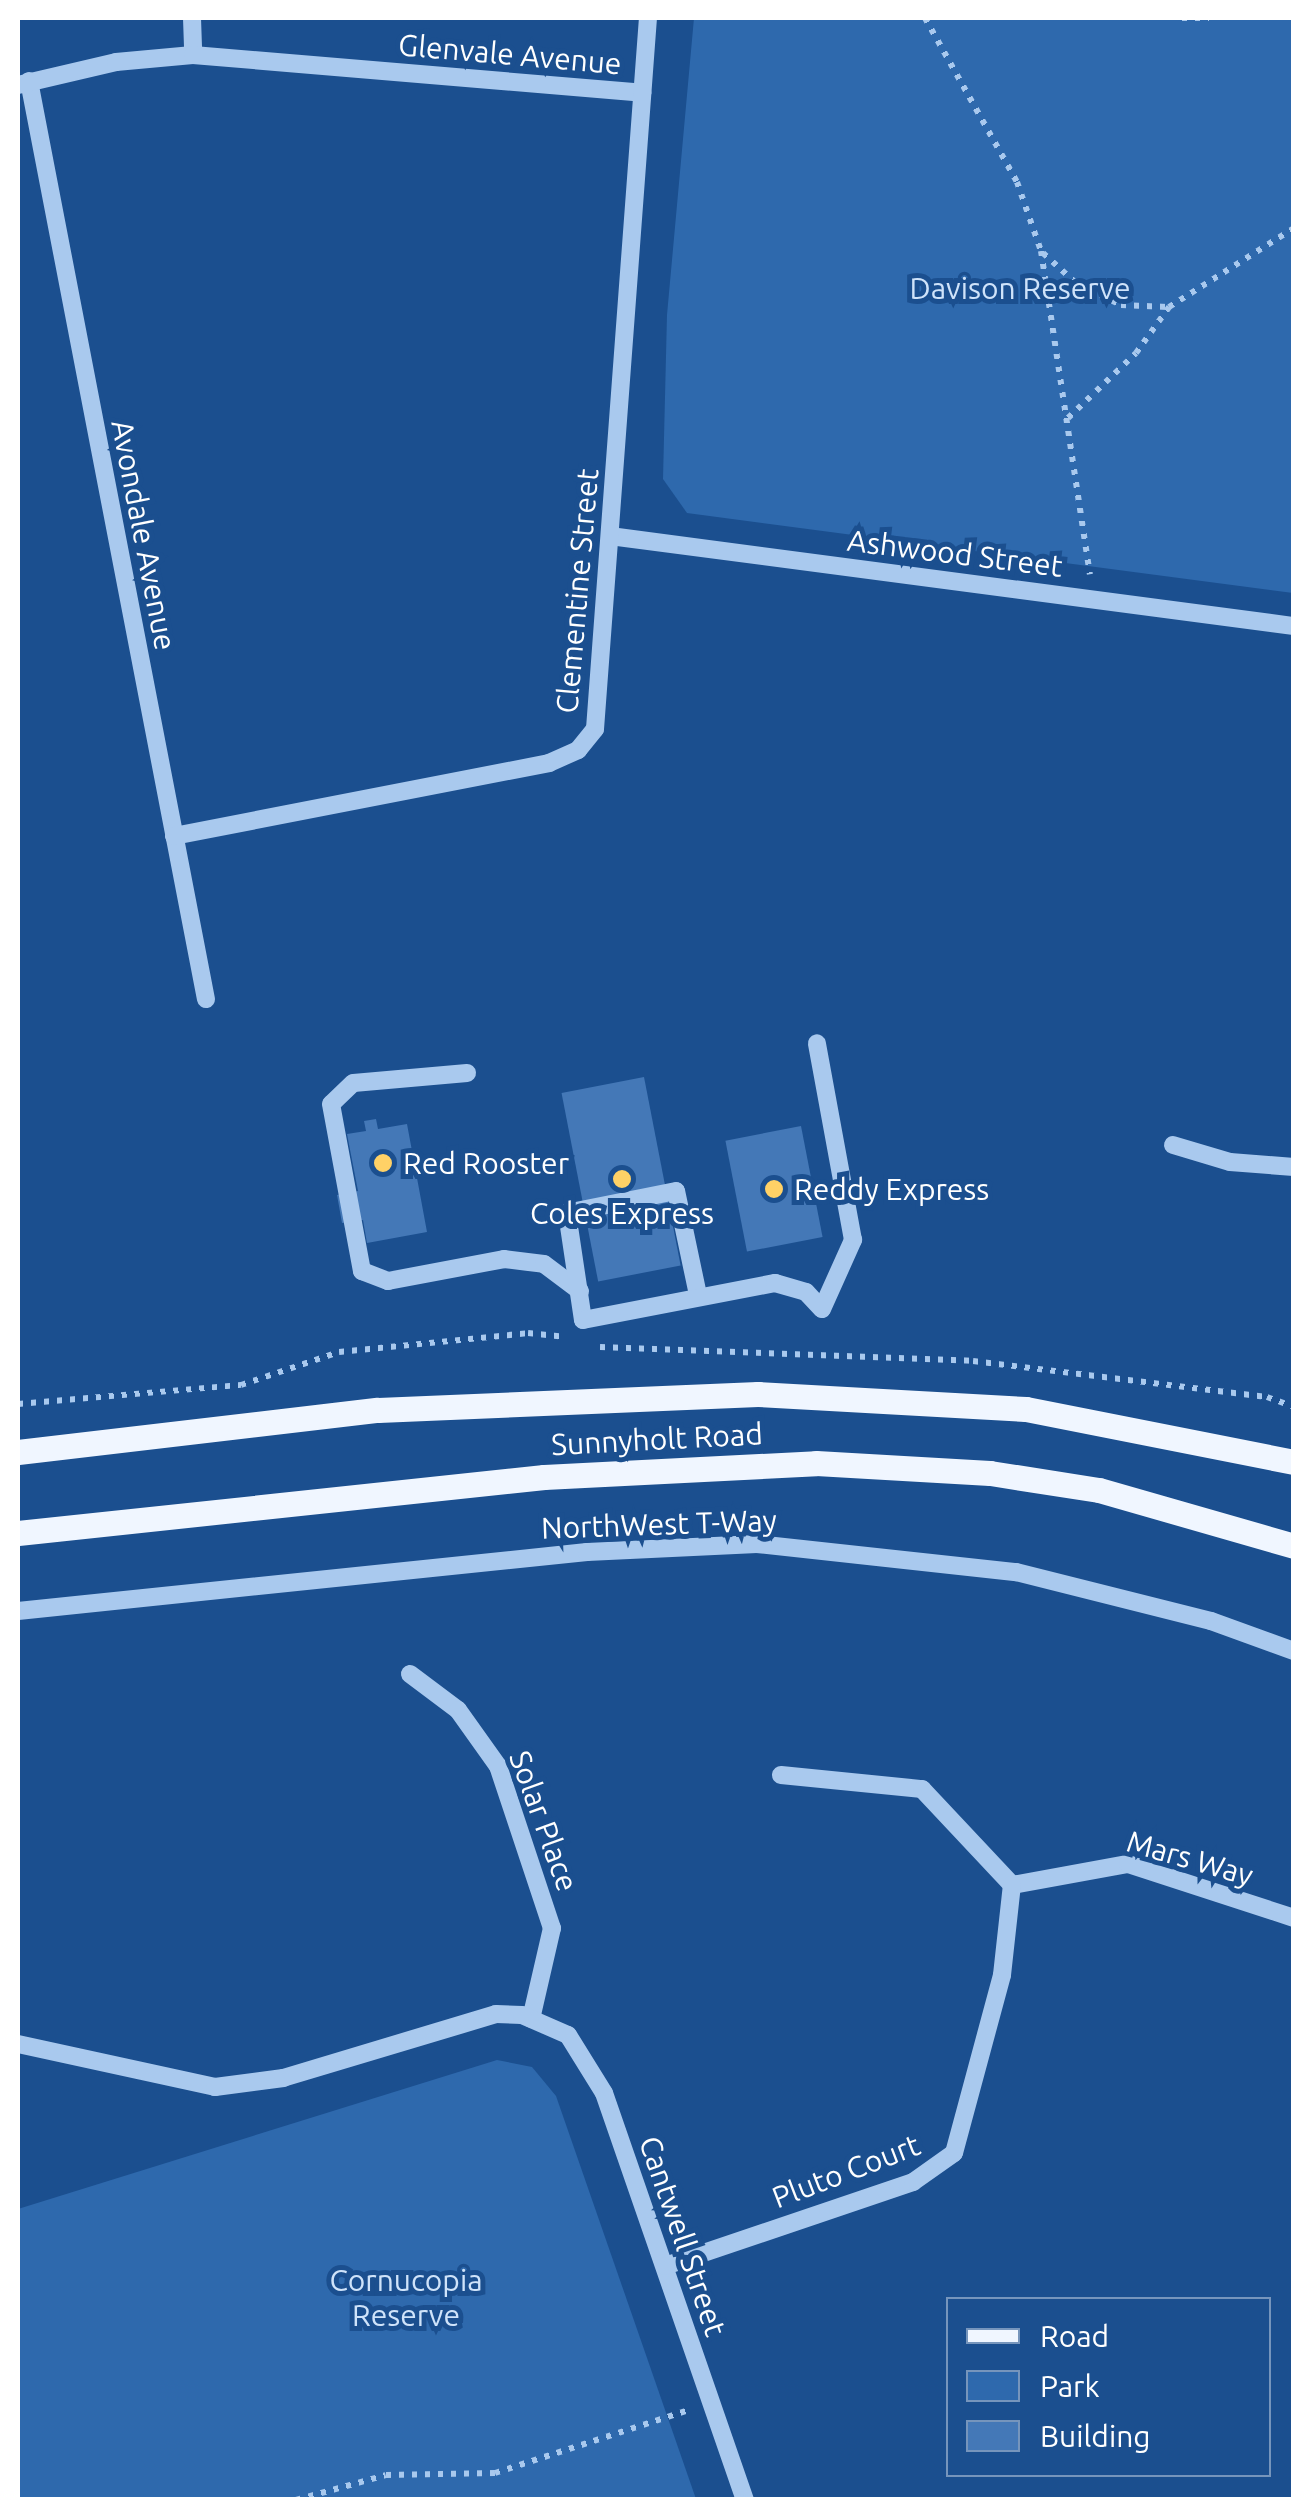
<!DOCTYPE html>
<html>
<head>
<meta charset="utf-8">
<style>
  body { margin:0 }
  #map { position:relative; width:1311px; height:2517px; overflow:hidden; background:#1b4f8f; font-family:Ubuntu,sans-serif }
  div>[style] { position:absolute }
  .green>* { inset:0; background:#2e69ad }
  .building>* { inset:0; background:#4478b7; transform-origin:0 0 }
  .path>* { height:6px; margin-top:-3px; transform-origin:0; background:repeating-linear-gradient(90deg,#a9c9ee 0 5px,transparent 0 13px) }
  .minor>* { height:18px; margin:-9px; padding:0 9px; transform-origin:9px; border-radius:9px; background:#a9c9ee }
  .major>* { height:25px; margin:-12.5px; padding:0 12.5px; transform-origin:12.5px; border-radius:12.5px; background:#f0f6ff }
  .dots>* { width:28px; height:28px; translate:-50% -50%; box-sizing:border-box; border:5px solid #1b4f8f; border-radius:50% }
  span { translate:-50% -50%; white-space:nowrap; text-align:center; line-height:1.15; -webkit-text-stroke:10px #1b4f8f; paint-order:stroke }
  .street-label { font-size:30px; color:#fff }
  .park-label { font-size:30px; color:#cfe3fa }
  .poi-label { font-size:30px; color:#fff }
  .left { translate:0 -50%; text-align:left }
  .frame { position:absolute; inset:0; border:20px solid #fff; pointer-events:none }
  .legend { position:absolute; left:946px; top:2297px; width:325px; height:180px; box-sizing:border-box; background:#1b4f8f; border:2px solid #7695bc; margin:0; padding:12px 18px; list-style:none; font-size:30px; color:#fff }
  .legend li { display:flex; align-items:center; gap:20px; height:50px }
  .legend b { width:50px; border:2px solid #7695bc }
</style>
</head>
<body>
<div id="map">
  <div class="green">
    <div style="clip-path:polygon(694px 18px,1293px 18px,1293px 593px,687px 513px,663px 479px,667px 315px)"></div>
    <div style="clip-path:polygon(497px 2060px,532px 2067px,556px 2096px,696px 2499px,18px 2499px,18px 2209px)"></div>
  </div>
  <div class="building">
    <div style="left:644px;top:1077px;width:192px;height:84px;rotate:79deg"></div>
    <div style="clip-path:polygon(376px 1119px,378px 1129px,407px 1124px,427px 1232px,367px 1243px,363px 1220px,342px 1223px,337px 1195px,358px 1191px,347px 1134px,366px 1131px,364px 1121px)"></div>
    <div style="left:801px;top:1126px;width:113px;height:77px;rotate:79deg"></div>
  </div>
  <div class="path">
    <div style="left:925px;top:18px;width:188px;rotate:60.7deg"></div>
    <div style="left:1017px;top:182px;width:73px;rotate:70.8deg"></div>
    <div style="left:1041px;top:251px;width:327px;rotate:81.4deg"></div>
    <div style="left:1182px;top:18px;width:27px"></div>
    <div style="left:1043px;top:253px;width:46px;rotate:42.4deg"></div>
    <div style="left:1077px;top:284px;width:49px;rotate:25.5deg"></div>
    <div style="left:1121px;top:305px;width:47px;rotate:2.4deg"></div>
    <div style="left:1068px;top:418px;width:94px;rotate:-43.7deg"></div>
    <div style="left:1136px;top:353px;width:57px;rotate:-54.3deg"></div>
    <div style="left:1169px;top:307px;width:148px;rotate:-32.3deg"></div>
    <div style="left:600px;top:1347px;width:373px;rotate:2.1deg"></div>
    <div style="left:973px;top:1361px;width:296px;rotate:7deg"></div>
    <div style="left:1267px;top:1397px;width:29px;rotate:20deg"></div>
    <div style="left:18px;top:1404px;width:224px;rotate:-4.9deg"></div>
    <div style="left:241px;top:1385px;width:103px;rotate:-18.6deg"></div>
    <div style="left:339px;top:1352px;width:190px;rotate:-5.7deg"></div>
    <div style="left:528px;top:1333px;width:36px;rotate:6deg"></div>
    <div style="left:296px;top:2500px;width:93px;rotate:-15.5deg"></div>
    <div style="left:386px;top:2475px;width:109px;rotate:-1.1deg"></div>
    <div style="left:495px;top:2473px;width:201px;rotate:-18deg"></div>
  </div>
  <div class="minor">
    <div style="left:192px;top:18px;width:37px;rotate:88deg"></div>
    <div style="left:29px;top:81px;width:935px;rotate:79.09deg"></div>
    <div style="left:18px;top:85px;width:101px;rotate:-13.2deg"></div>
    <div style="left:116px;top:62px;width:77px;rotate:-5.2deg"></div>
    <div style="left:193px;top:55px;width:451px;rotate:4.8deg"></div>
    <div style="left:610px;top:536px;width:690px;rotate:7.5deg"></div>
    <div style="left:174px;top:836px;width:382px;rotate:-11deg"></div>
    <div style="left:549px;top:763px;width:32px;rotate:-24deg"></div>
    <div style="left:578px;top:750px;width:27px;rotate:-51deg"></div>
    <div style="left:595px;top:729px;width:713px;rotate:-85.74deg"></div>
    <div style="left:467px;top:1073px;width:114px;rotate:175deg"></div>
    <div style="left:353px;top:1083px;width:30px;rotate:136deg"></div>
    <div style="left:331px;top:1104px;width:170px;rotate:79.5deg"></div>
    <div style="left:362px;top:1271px;width:28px;rotate:21deg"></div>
    <div style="left:388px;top:1281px;width:118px;rotate:-10.7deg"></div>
    <div style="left:504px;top:1259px;width:40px;rotate:7.1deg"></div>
    <div style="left:544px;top:1264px;width:45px;rotate:36.9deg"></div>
    <div style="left:1173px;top:1145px;width:59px;rotate:16.6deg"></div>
    <div style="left:1230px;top:1162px;width:64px;rotate:4.5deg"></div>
    <div style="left:698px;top:1295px;width:106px;rotate:-101.9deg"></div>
    <div style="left:676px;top:1191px;width:111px;rotate:168.6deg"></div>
    <div style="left:567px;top:1213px;width:108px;rotate:81.5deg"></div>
    <div style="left:583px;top:1320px;width:196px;rotate:-10.9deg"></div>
    <div style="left:775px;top:1283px;width:32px;rotate:16deg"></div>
    <div style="left:806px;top:1292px;width:23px;rotate:47deg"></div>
    <div style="left:822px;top:1309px;width:76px;rotate:-65.8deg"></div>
    <div style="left:853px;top:1240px;width:200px;rotate:-100.4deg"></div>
    <div style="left:18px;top:1611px;width:572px;rotate:-5.92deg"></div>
    <div style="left:587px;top:1552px;width:170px;rotate:-2.7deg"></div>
    <div style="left:757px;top:1544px;width:261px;rotate:6.2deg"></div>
    <div style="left:1016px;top:1572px;width:201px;rotate:14.1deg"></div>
    <div style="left:1211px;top:1621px;width:88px;rotate:19.9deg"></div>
    <div style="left:410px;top:1674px;width:60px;rotate:36.9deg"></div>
    <div style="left:458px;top:1710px;width:69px;rotate:54.5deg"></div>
    <div style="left:498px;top:1766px;width:171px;rotate:71.6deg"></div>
    <div style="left:552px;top:1928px;width:93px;rotate:103deg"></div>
    <div style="left:781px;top:1775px;width:142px;rotate:5.7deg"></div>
    <div style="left:922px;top:1789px;width:132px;rotate:46.8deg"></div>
    <div style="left:1012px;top:1885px;width:118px;rotate:-10.3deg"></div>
    <div style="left:1128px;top:1864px;width:175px;rotate:18deg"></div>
    <div style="left:18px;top:2044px;width:202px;rotate:12.3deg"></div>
    <div style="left:215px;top:2087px;width:69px;rotate:-7.5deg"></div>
    <div style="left:283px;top:2078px;width:222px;rotate:-16.7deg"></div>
    <div style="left:496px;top:2014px;width:26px;rotate:2deg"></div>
    <div style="left:522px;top:2015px;width:50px;rotate:23.5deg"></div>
    <div style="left:568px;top:2035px;width:68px;rotate:58.2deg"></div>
    <div style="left:604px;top:2093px;width:431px;rotate:70.9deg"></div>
    <div style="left:665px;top:2266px;width:262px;rotate:-18.7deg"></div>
    <div style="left:913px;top:2182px;width:50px;rotate:-35.3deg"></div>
    <div style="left:954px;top:2153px;width:184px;rotate:-74.9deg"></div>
    <div style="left:1002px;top:1975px;width:91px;rotate:-83.7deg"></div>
  </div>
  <div class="major">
    <div style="left:18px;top:1452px;width:362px;rotate:-6.7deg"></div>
    <div style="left:378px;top:1410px;width:380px;rotate:-2.4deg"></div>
    <div style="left:758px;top:1394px;width:268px;rotate:3.2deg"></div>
    <div style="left:1026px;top:1409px;width:273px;rotate:11.2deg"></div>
    <div style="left:18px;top:1533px;width:529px;rotate:-6.08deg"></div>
    <div style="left:544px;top:1477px;width:272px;rotate:-2.9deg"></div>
    <div style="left:816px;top:1463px;width:174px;rotate:3.3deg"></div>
    <div style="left:990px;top:1473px;width:110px;rotate:8.9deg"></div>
    <div style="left:1099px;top:1490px;width:203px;rotate:16deg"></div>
  </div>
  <div class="dots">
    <div style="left:383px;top:1163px;background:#ffd166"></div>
    <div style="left:622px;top:1179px;background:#ffd166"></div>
    <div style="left:774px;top:1189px;background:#ffd166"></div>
  </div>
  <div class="street-label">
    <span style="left:510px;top:54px;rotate:5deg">Glenvale Avenue</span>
    <span style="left:144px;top:535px;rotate:79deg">Avondale Avenue</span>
    <span style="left:955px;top:553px;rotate:7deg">Ashwood Street</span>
    <span style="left:577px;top:591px;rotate:-85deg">Clementine Street</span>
    <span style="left:657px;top:1439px;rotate:-3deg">Sunnyholt Road</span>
    <span style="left:659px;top:1524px;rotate:-2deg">NorthWest T-Way</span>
    <span style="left:544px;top:1821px;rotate:70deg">Solar Place</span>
    <span style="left:1190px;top:1858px;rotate:16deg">Mars Way</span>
    <span style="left:846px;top:2171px;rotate:-21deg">Pluto Court</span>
    <span style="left:683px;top:2236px;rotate:71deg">Cantwell Street</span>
  </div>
  <div class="park-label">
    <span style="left:1020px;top:288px">Davison Reserve</span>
    <span style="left:406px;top:2297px">Cornucopia<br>Reserve</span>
  </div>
  <div class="poi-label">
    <span class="left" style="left:403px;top:1163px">Red Rooster</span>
    <span class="left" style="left:794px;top:1189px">Reddy Express</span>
    <span style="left:622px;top:1213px">Coles Express</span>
  </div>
  <div class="frame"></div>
  <ul class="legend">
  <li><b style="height:12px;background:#f0f6ff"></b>Road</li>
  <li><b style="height:28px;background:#2e69ad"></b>Park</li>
  <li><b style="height:28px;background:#4478b7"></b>Building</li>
  </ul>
</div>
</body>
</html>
